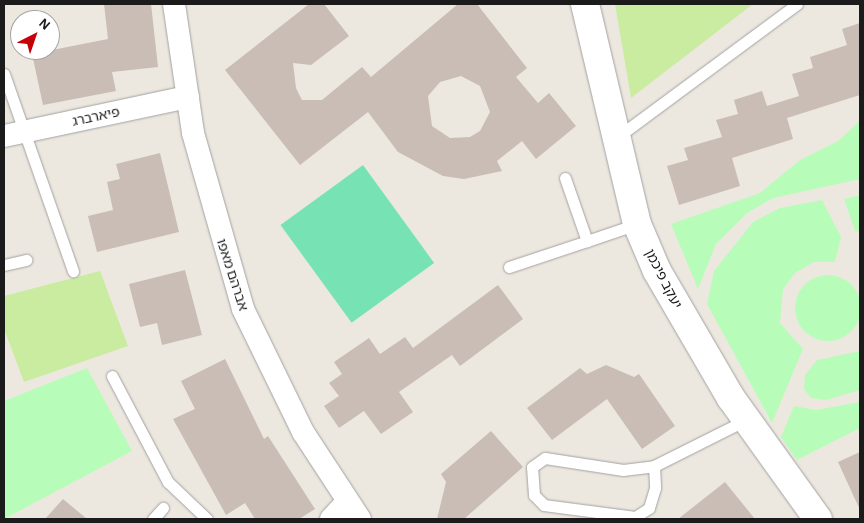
<!DOCTYPE html>
<html>
<head>
<meta charset="utf-8">
<style>
  body { margin:0 }
  #map { position:relative; width:864px; height:523px; overflow:hidden; background:#ede8df; font-family:"Alegreya Sans","Noto Sans Hebrew",sans-serif }
  div>[style] { position:absolute }
  .grass>* { inset:0; background:#c9eca0 }
  .park>* { inset:0; background:#b7fdb9 }
  .round { border-radius:50% }
  .pitch>* { inset:0; background:#77e3b4; transform-origin:0 0 }
  .building>* { inset:0; background:#c9bdb5 }
  .roads { filter:drop-shadow(0 0 1px #a2a2a2) drop-shadow(0 0 1px #a2a2a2) }
  .service>* { height:11px; margin:-5.5px; padding:0 5.5px; transform-origin:5.5px; border-radius:5.5px; background:#fff }
  .minor>* { height:22px; margin:-11px; padding:0 11px; transform-origin:11px; border-radius:11px; background:#fff }
  .tertiary>* { height:28px; margin:-14px; padding:0 14px; transform-origin:14px; border-radius:14px; background:#fff }
  span { translate:-50% -50%; white-space:nowrap; text-align:center; line-height:1.15; -webkit-text-stroke:4px #fff; paint-order:stroke }
  .street-label { font-size:14px; color:#1b1b1b }
  .frame { position:absolute; inset:0; border:5px solid #1b1b1b; pointer-events:none }
  .north { position:absolute; left:10px; top:10px; width:50px; height:50px; box-sizing:border-box; background:#fff; border:1px solid #a4a4a4; border-radius:50%; rotate:41deg; font-size:14px; font-weight:700; line-height:20px; text-align:center; color:#1b1b1b }
  .north::after { content:''; display:block; margin:auto; width:18px; height:22px; background:#c50009; clip-path:polygon(50% 0,100% 100%,50% 72%,0 100%) }
</style>
</head>
<body>
<div id="map">
  <div class="grass">
    <div style="clip-path:polygon(615px 4px,753px 4px,631px 98px)"></div>
    <div style="clip-path:polygon(100px 271px,128px 346px,24px 382px,4px 329px,4px 296px)"></div>
  </div>
  <div class="park">
    <div style="clip-path:polygon(860px 121px,860px 179px,773px 198px,747px 213px,716px 244px,698px 289px,671px 224px,760px 193px,800px 160px,838px 141px)"></div>
    <div style="clip-path:polygon(860px 195px,860px 232px,855px 231px,844px 199px)"></div>
    <div style="clip-path:polygon(822px 200px,841px 237px,835px 262px,814px 262px,795px 273px,783px 289px,780px 323px,803px 349px,772px 423px,707px 304px,714px 271px,753px 222px,780px 208px)"></div>
    <div class="round" style="left:795px;top:275px;width:66px;height:66px"></div>
    <div style="clip-path:polygon(860px 351px,860px 390px,826px 400px,811px 398px,804px 389px,805px 375px,817px 360px)"></div>
    <div style="clip-path:polygon(87px 368px,132px 451px,4px 519px,4px 401px)"></div>
    <div style="clip-path:polygon(860px 402px,860px 428px,797px 460px,781px 437px,794px 406px,816px 410px)"></div>
  </div>
  <div class="pitch">
    <div style="left:363px;top:165px;width:121px;height:102px;rotate:54deg"></div>
  </div>
  <div class="building">
    <div style="clip-path:polygon(104px 4px,151px 4px,158px 67px,112px 72px,116px 91px,43px 105px,32px 54px,108px 39px)"></div>
    <div style="clip-path:polygon(evenodd,309px 4px,324px 4px,349px 36px,311px 65px,293px 63px,296px 88px,302px 100px,322px 100px,362px 67px,371px 77px,458px 4px,477px 4px,527px 68px,516px 77px,538px 103px,549px 93px,576px 126px,536px 159px,522px 141px,497px 161px,502px 171px,464px 179px,443px 176px,398px 152px,368px 112px,300px 165px,225px 70px,309px 4px,461px 76px,480px 86px,490px 112px,480px 131px,470px 137px,450px 138px,432px 126px,428px 96px,440px 82px,461px 76px)"></div>
    <div style="clip-path:polygon(860px 23px,860px 95px,787px 118px,793px 139px,732px 158px,740px 186px,679px 205px,667px 166px,688px 160px,684px 148px,722px 137px,716px 120px,738px 114px,734px 100px,762px 91px,767px 106px,799px 96px,792px 74px,813px 68px,810px 57px,847px 45px,842px 29px)"></div>
    <div style="clip-path:polygon(160px 153px,179px 232px,97px 252px,88px 216px,113px 210px,107px 182px,120px 179px,116px 164px)"></div>
    <div style="clip-path:polygon(185px 270px,202px 335px,162px 345px,157px 323px,140px 327px,129px 284px)"></div>
    <div style="clip-path:polygon(498px 285px,523px 319px,460px 366px,452px 355px,399px 392px,413px 412px,381px 434px,364px 411px,339px 428px,324px 406px,339px 396px,329px 383px,342px 374px,334px 362px,369px 338px,380px 354px,405px 337px,413px 348px)"></div>
    <div style="clip-path:polygon(225px 359px,264px 439px,268px 436px,315px 509px,299px 519px,255px 519px,245px 503px,226px 515px,173px 419px,195px 409px,181px 381px)"></div>
    <div style="clip-path:polygon(606px 365px,634px 377px,639px 374px,675px 426px,642px 449px,607px 399px,552px 440px,527px 408px,580px 368px,587px 374px)"></div>
    <div style="clip-path:polygon(491px 431px,523px 467px,464px 519px,437px 519px,446px 482px,441px 474px)"></div>
    <div style="clip-path:polygon(860px 452px,860px 510px,838px 462px)"></div>
    <div style="clip-path:polygon(725px 482px,755px 519px,678px 519px)"></div>
    <div style="clip-path:polygon(63px 499px,87px 519px,45px 519px)"></div>
  </div>
  <div class="roads">
    <div class="service">
      <div style="left:4px;top:74px;width:209px;rotate:70.7deg"></div>
      <div style="left:616px;top:138px;width:225px;rotate:-36.5deg"></div>
      <div style="left:565px;top:178px;width:67px;rotate:70.8deg"></div>
      <div style="left:587px;top:241px;width:53px;rotate:-18.8deg"></div>
      <div style="left:4px;top:265px;width:23px;rotate:-13deg"></div>
      <div style="left:509px;top:267px;width:82px;rotate:-18.4deg"></div>
      <div style="left:112px;top:376px;width:120px;rotate:62.2deg"></div>
      <div style="left:168px;top:482px;width:54px;rotate:43.5deg"></div>
      <div style="left:654px;top:466px;width:22px;rotate:87deg"></div>
      <div style="left:655px;top:488px;width:21px;rotate:107deg"></div>
      <div style="left:649px;top:508px;width:17px;rotate:147deg"></div>
      <div style="left:635px;top:517px;width:92px;rotate:-172.5deg"></div>
      <div style="left:544px;top:505px;width:14px;rotate:-135deg"></div>
      <div style="left:534px;top:495px;width:28px;rotate:-94deg"></div>
      <div style="left:532px;top:467px;width:16px;rotate:-35deg"></div>
      <div style="left:545px;top:458px;width:79px;rotate:8.7deg"></div>
      <div style="left:623px;top:470px;width:31px;rotate:-7deg"></div>
      <div style="left:654px;top:466px;width:103px;rotate:-26.6deg"></div>
      <div style="left:153px;top:519px;width:15px;rotate:-48deg"></div>
    </div>
    <div class="minor">
      <div style="left:174px;top:4px;width:130px;rotate:81.6deg"></div>
      <div style="left:193px;top:133px;width:183px;rotate:74.1deg"></div>
      <div style="left:243px;top:309px;width:137px;rotate:64deg"></div>
      <div style="left:303px;top:432px;width:104px;rotate:56.8deg"></div>
      <div style="left:4px;top:136px;width:188px;rotate:-12deg"></div>
      <div style="left:331px;top:519px;width:23px;rotate:-47deg"></div>
    </div>
    <div class="tertiary">
      <div style="left:585px;top:4px;width:226px;rotate:76.7deg"></div>
      <div style="left:637px;top:224px;width:51px;rotate:66.9deg"></div>
      <div style="left:657px;top:271px;width:147px;rotate:59.8deg"></div>
      <div style="left:731px;top:398px;width:149px;rotate:54.3deg"></div>
    </div>
  </div>
  <div class="street-label">
    <span style="left:96px;top:117px;rotate:-12deg">פיארברג</span>
    <span style="left:232px;top:275px;rotate:72deg">אברהם מאפו</span>
    <span style="left:663px;top:279px;rotate:63deg">יעקב פיכמן</span>
  </div>
  <div class="frame"></div>
  <div class="north">N</div>
</div>
</body>
</html>
